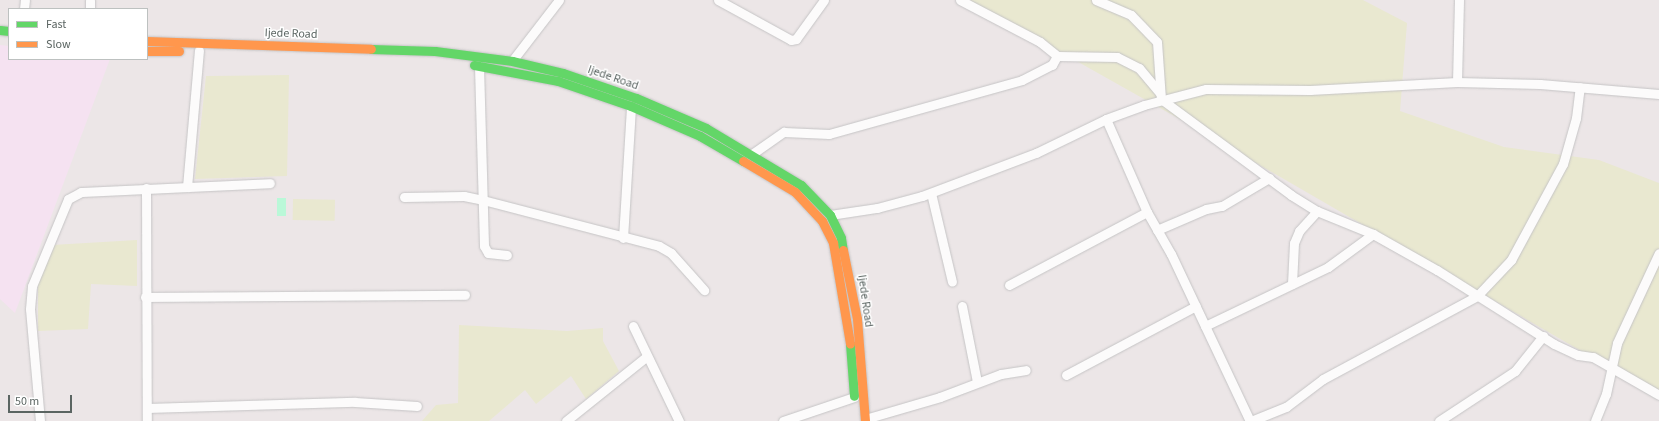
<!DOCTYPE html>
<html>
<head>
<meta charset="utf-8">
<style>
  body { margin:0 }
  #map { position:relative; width:1659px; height:421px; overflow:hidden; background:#ece6e7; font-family:"Source Sans 3",sans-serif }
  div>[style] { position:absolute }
  .medical>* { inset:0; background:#f5e2f1 }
  .green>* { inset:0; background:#e9e8d0; transform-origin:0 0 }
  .water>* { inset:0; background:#baf8d8; transform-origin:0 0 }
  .roads { filter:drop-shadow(0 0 1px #c5c4c5) drop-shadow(0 0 1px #c5c4c5) }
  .street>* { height:9px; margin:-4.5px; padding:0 4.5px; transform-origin:4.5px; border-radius:4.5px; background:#fcfbfb }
  .fast>* { height:9px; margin:-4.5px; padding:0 4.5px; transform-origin:4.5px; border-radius:4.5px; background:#63d668 }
  .slow>* { height:9px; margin:-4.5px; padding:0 4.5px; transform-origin:4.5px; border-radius:4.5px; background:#ff974d }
  span { translate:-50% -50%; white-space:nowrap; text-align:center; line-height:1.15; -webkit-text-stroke:3px #fff; paint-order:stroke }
  .street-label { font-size:12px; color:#5b6562 }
  .legend { position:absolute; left:8px; top:8px; width:140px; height:52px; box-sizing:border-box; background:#fff; border:1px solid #bdc1c0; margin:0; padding:5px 7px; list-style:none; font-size:12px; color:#5b6562 }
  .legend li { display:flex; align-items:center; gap:8px; height:20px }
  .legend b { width:20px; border:1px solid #bdc1c0 }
  .scale { position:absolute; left:8px; top:395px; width:64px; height:18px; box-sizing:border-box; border:2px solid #5b6562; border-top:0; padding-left:5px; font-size:12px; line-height:14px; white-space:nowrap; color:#5b6562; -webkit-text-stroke:3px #fff; paint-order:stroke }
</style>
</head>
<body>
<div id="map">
  <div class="medical">
    <div style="clip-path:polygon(0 45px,9px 46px,9px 59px,110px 59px,15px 313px,0 299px)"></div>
  </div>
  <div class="green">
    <div style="clip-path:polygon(968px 0,1363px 0,1407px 23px,1400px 111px,1504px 147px,1599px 160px,1659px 183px,1659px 396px,1192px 126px)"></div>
    <div style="clip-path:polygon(289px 75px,287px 176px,195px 179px,206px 76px)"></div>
    <div style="left:293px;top:199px;width:42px;height:21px;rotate:1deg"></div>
    <div style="clip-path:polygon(137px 240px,137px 286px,91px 284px,88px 329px,38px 331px,38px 281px,52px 245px)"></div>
    <div style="clip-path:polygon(459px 325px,567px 331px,603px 328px,603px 341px,619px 371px,586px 399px,571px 376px,536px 404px,525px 390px,489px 421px,422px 421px,436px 405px,458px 403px)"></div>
  </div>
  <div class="water">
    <div style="left:277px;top:198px;width:9px;height:18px"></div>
  </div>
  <div class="roads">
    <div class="street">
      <div style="left:90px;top:0;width:9px;rotate:90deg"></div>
      <div style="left:718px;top:0;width:83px;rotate:28.7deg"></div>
      <div style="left:791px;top:40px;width:5px;rotate:-11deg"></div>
      <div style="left:796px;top:39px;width:48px;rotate:-54.3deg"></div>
      <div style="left:960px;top:0;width:90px;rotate:27.7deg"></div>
      <div style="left:1040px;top:42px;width:22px;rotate:39deg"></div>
      <div style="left:1096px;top:0;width:38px;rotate:23deg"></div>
      <div style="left:1131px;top:15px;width:37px;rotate:46deg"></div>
      <div style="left:1157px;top:42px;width:57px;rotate:86deg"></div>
      <div style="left:1161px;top:99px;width:162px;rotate:36.4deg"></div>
      <div style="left:1291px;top:195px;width:31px;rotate:32deg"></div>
      <div style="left:1317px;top:211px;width:61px;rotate:22.3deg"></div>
      <div style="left:1373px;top:234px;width:73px;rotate:29.4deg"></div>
      <div style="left:1437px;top:270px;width:138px;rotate:32.3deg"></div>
      <div style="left:1554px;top:344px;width:26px;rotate:25deg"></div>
      <div style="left:1578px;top:355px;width:15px;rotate:8deg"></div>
      <div style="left:1593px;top:357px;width:76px;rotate:29.9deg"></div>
      <div style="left:24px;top:9px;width:9px;rotate:-84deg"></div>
      <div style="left:1057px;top:56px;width:60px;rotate:1deg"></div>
      <div style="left:1117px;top:57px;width:25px;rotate:27deg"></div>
      <div style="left:1139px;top:68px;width:33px;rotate:50deg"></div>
      <div style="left:512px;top:61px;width:77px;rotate:-52.4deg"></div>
      <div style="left:479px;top:66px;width:180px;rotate:88.4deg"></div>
      <div style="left:484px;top:246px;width:8px;rotate:60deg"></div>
      <div style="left:488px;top:253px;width:19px;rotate:6deg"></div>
      <div style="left:1457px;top:82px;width:82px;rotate:-88.6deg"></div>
      <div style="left:1106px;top:119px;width:102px;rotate:66.2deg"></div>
      <div style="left:1147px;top:212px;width:48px;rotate:60.3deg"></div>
      <div style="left:1171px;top:254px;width:185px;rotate:64.7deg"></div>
      <div style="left:752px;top:154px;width:39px;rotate:-35deg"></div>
      <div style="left:784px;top:132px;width:45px;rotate:2.5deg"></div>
      <div style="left:829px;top:134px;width:200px;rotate:-15.6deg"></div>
      <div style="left:1022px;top:80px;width:34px;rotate:-27deg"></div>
      <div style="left:1052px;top:65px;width:10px;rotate:-61deg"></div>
      <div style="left:187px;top:187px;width:137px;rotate:-85deg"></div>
      <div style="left:146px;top:188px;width:233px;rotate:89.8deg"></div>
      <div style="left:931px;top:193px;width:91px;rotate:76.7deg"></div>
      <div style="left:404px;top:197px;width:60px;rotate:-1deg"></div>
      <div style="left:464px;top:196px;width:19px;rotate:12deg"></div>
      <div style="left:483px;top:200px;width:182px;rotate:14.6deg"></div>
      <div style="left:659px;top:246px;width:14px;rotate:30deg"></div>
      <div style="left:671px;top:253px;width:50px;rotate:48.3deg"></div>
      <div style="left:830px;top:215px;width:48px;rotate:-8.5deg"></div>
      <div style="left:877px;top:208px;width:47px;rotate:-14.9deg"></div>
      <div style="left:922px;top:196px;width:122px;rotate:-20.7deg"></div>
      <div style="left:1036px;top:153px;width:78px;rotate:-25.9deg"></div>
      <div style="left:1106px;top:119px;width:40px;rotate:-20.2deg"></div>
      <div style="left:1144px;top:105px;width:64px;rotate:-14.5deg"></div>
      <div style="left:1206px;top:89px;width:104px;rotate:0.6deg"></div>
      <div style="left:1310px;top:90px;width:147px;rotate:-3.1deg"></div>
      <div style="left:1457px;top:82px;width:83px;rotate:1.4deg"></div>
      <div style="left:1540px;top:84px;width:119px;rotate:4.8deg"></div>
      <div style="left:1157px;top:230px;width:53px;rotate:-23.2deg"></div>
      <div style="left:1206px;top:209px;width:16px;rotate:-11deg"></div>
      <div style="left:1222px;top:206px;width:55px;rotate:-30.8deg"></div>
      <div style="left:623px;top:238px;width:132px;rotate:-86.5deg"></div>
      <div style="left:1292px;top:284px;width:41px;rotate:-87.2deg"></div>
      <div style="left:1294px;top:243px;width:13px;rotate:-67deg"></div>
      <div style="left:1299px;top:231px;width:27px;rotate:-48deg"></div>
      <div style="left:1009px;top:285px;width:156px;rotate:-27.9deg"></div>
      <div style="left:145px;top:297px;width:320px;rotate:-0.4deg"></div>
      <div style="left:962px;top:306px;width:77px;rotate:78.8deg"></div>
      <div style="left:633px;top:326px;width:106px;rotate:64.2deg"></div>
      <div style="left:1205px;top:326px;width:136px;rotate:-25.6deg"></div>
      <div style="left:1328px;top:267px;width:56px;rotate:-36.3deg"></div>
      <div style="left:1066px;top:375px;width:147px;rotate:-28deg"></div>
      <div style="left:147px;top:408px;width:208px;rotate:-1.7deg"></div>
      <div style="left:355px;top:402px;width:62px;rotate:3.7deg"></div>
      <div style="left:865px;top:419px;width:78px;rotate:-16.3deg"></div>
      <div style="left:940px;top:397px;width:65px;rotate:-20.7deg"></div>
      <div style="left:1001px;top:374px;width:25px;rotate:-9deg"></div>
      <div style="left:40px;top:421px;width:112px;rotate:-95.1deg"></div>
      <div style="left:30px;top:309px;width:23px;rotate:-85deg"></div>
      <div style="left:32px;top:286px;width:94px;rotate:-67.5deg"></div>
      <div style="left:68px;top:199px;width:15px;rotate:-28deg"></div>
      <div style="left:81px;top:192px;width:189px;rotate:-2.7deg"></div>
      <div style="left:566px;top:421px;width:102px;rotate:-38.7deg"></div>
      <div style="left:783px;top:421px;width:75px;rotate:-18.7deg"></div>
      <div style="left:1251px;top:421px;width:38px;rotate:-22deg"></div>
      <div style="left:1286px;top:407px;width:46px;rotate:-37.1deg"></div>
      <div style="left:1323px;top:379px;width:175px;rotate:-28.3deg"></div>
      <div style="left:1477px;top:296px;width:50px;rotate:-46.6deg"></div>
      <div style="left:1511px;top:260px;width:109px;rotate:-61.6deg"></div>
      <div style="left:1563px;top:164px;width:48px;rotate:-74.2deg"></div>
      <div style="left:1576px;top:118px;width:31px;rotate:-83deg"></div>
      <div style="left:1439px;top:421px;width:91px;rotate:-33.3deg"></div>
      <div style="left:1515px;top:371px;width:45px;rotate:-51.3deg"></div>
      <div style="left:1595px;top:421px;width:29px;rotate:-68deg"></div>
      <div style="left:1606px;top:394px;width:52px;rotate:-77.8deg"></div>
      <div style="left:1617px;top:343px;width:99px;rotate:-65deg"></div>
    </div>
    <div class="fast">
      <div style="left:0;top:30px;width:9px;rotate:6deg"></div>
      <div style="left:371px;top:49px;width:64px;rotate:1.8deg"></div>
      <div style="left:435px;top:51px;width:78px;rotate:7.4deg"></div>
      <div style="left:512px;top:61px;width:52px;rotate:13.2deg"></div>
      <div style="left:563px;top:73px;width:77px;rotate:18.9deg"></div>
      <div style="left:636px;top:98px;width:76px;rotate:23.2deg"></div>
      <div style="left:706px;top:128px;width:111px;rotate:31deg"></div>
      <div style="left:801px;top:185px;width:42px;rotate:46deg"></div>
      <div style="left:830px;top:215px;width:25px;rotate:64deg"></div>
      <div style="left:841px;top:238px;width:12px;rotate:81deg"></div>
      <div style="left:474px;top:65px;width:86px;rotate:10.8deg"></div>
      <div style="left:558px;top:81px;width:77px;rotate:18.9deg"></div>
      <div style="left:631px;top:106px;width:75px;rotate:23.5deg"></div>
      <div style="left:700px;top:136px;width:50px;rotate:30.2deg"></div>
      <div style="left:850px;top:344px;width:52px;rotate:85.6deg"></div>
    </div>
    <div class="slow">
      <div style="left:147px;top:41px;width:224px;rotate:2deg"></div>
      <div style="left:147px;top:51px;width:32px"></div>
      <div style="left:743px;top:161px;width:61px;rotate:30.8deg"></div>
      <div style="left:795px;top:192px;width:40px;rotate:47deg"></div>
      <div style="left:822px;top:221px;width:25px;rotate:63deg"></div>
      <div style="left:833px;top:243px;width:102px;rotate:80.4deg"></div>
      <div style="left:843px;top:250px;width:70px;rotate:78.5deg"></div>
      <div style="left:857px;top:319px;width:102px;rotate:85.5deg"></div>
    </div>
  </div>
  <div class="street-label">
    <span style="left:291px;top:34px;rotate:2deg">Ijede Road</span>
    <span style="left:613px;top:78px;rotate:19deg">Ijede Road</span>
    <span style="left:865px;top:301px;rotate:82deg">Ijede Road</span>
  </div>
  <ul class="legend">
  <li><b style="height:5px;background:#63d668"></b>Fast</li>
  <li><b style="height:5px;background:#ff974d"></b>Slow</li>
  </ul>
  <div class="scale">50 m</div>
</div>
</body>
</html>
